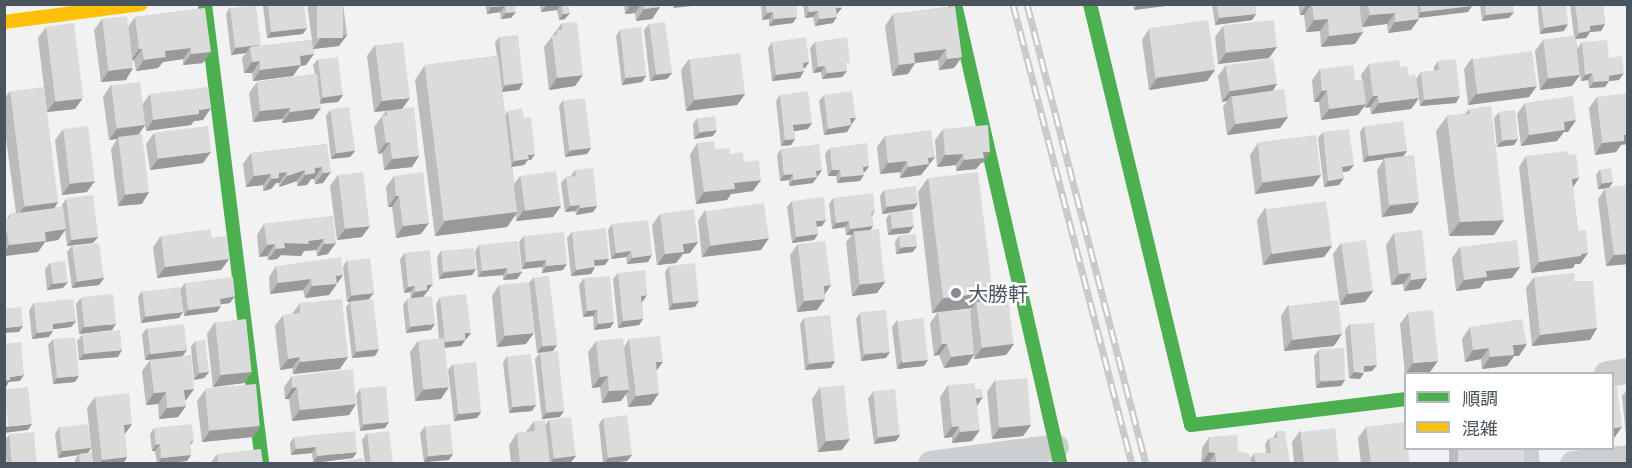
<!DOCTYPE html>
<html>
<head>
<meta charset="utf-8">
<style>
  body { margin:0 }
  #map { position:relative; width:1632px; height:468px; overflow:hidden; background:#f2f2f2; font-family:"Archivo Narrow","Noto Sans JP",sans-serif }
  div>[style] { position:absolute }
  .street>* { height:26px; margin:-13px; padding:0 13px; transform-origin:13px; border-radius:13px; background:#ccced0 }
  .fast>* { height:14px; margin:-7px; padding:0 7px; transform-origin:7px; border-radius:7px; background:#4caf50 }
  .slow>* { height:14px; margin:-7px; padding:0 7px; transform-origin:7px; border-radius:7px; background:#ffc107 }
  .rail>* { height:7px; margin-top:-3.5px; transform-origin:0; background:repeating-linear-gradient(90deg,#fff 0 14px,#c7c8ca 0 28px); box-sizing:border-box; border-block:2px solid #c7c8ca }
  .wall>* { inset:0; background:#bcbcbd; transform-origin:0 0 }
  .shaded-wall>* { inset:0; background:#99999a }
  .building>* { inset:0; background:#dbdbdc; transform-origin:0 0 }
  .dots>* { width:16px; height:16px; translate:-50% -50%; box-sizing:border-box; border:3px solid #fff; border-radius:50% }
  span { translate:-50% -50%; white-space:nowrap; text-align:center; line-height:1.15; -webkit-text-stroke:5px #fff; paint-order:stroke }
  .poi-label { font-size:20px; color:#49545f }
  .left { translate:0 -50%; text-align:left }
  .frame { position:absolute; inset:0; border:6px solid #49545f; pointer-events:none }
  .legend { position:absolute; left:1404px; top:372px; width:210px; height:78px; box-sizing:border-box; background:#fff; border:2px solid #b6bbbf; margin:0; padding:8px 10px; list-style:none; font-size:18px; color:#49545f }
  .legend li { display:flex; align-items:center; gap:12px; height:30px }
  .legend b { width:30px; border:2px solid #b6bbbf }
</style>
</head>
<body>
<div id="map">
  <div class="street">
    <div style="left:1607px;top:374px;width:21px;rotate:-8deg"></div>
    <div style="left:1525px;top:448px;width:16px;rotate:83deg"></div>
    <div style="left:931px;top:464px;width:126px;rotate:-7.7deg"></div>
    <div style="left:1573px;top:464px;width:55px;rotate:-6.2deg"></div>
  </div>
  <div class="fast">
    <div style="left:205px;top:4px;width:464px;rotate:82.9deg"></div>
    <div style="left:955px;top:4px;width:472px;rotate:77.1deg"></div>
    <div style="left:1090px;top:4px;width:433px;rotate:76.5deg"></div>
    <div style="left:1191px;top:425px;width:217px;rotate:-6.9deg"></div>
  </div>
  <div class="slow">
    <div style="left:4px;top:22px;width:138px;rotate:-7.5deg"></div>
  </div>
  <div class="rail">
    <div style="left:1013px;top:4px;width:475px;rotate:75.5deg"></div>
    <div style="left:1027px;top:4px;width:475px;rotate:75.5deg"></div>
  </div>
  <div class="wall">
    <div style="clip-path:polygon(265px 4px,304px 4px,303px 34px,267px 38px,263px 6px)"></div>
    <div style="clip-path:polygon(307px 4px,343px 4px,347px 35px,339px 46px,314px 49px,306px 65px,300px 66px,293px 76px,253px 81px,252px 73px,244px 73px,242px 58px,246px 53px,231px 55px,226px 14px,230px 7px,260px 46px,312px 40px)"></div>
    <div style="clip-path:polygon(485px 4px,515px 4px,511px 18px,501px 19px,500px 12px,487px 14px)"></div>
    <div style="clip-path:polygon(540px 4px,568px 4px,565px 19px,559px 20px,557px 10px,541px 12px)"></div>
    <div style="clip-path:polygon(624px 4px,660px 4px,660px 7px,652px 19px,636px 21px,635px 13px,625px 14px)"></div>
    <div style="clip-path:polygon(761px 4px,797px 4px,793px 23px,769px 26px,769px 19px,762px 20px)"></div>
    <div style="clip-path:polygon(803px 4px,841px 4px,833px 23px,815px 26px,813px 17px,805px 18px)"></div>
    <div style="clip-path:polygon(1133px 4px,1181px 4px,1134px 10px)"></div>
    <div style="clip-path:polygon(1212px 4px,1255px 4px,1256px 14px,1252px 20px,1215px 25px)"></div>
    <div style="clip-path:polygon(1298px 4px,1472px 4px,1472px 6px,1468px 12px,1419px 18px,1411px 30px,1388px 33px,1387px 24px,1362px 27px,1363px 32px,1355px 44px,1321px 47px,1320px 31px,1306px 32px,1304px 15px,1300px 15px)"></div>
    <div style="clip-path:polygon(1480px 4px,1513px 4px,1509px 18px,1482px 21px)"></div>
    <div style="clip-path:polygon(1537px 4px,1566px 4px,1564px 31px,1540px 34px)"></div>
    <div style="clip-path:polygon(1570px 4px,1603px 4px,1605px 24px,1601px 31px,1590px 32px,1586px 38px,1576px 39px,1577px 49px,1582px 42px,1609px 58px,1619px 80px,1609px 81px,1605px 87px,1589px 88px,1588px 80px,1581px 81px,1580px 75px,1572px 86px,1540px 90px,1535px 51px,1543px 40px,1574px 36px)"></div>
    <div style="clip-path:polygon(955px 6px,954px 68px,939px 70px,938px 60px,915px 63px,908px 74px,892px 76px,885px 26px,893px 14px)"></div>
    <div style="clip-path:polygon(205px 8px,203px 63px,183px 65px,183px 59px,163px 62px,158px 68px,136px 71px,134px 60px,132px 60px,126px 80px,101px 82px,94px 30px,102px 19px,128px 27px,135px 17px)"></div>
    <div style="clip-path:polygon(562px 23px,575px 86px,549px 90px,544px 47px)"></div>
    <div style="clip-path:polygon(649px 24px,672px 73px,667px 79px,650px 81px,644px 30px)"></div>
    <div style="clip-path:polygon(1223px 26px,1269px 58px,1218px 64px,1215px 37px)"></div>
    <div style="clip-path:polygon(46px 27px,75px 109px,47px 112px,38px 38px)"></div>
    <div style="clip-path:polygon(1149px 29px,1215px 70px,1207px 81px,1149px 90px,1142px 40px)"></div>
    <div style="clip-path:polygon(620px 30px,646px 76px,642px 82px,622px 85px,616px 36px)"></div>
    <div style="clip-path:polygon(499px 37px,523px 83px,519px 90px,502px 92px,505px 115px,508px 111px,531px 160px,528px 160px,524px 165px,512px 167px,514px 184px,520px 176px,561px 206px,553px 217px,516px 221px,516px 215px,507px 227px,435px 236px,415px 80px,425px 65px,497px 56px,495px 43px)"></div>
    <div style="clip-path:polygon(772px 42px,809px 62px,805px 68px,804px 68px,800px 78px,772px 81px,768px 48px)"></div>
    <div style="clip-path:polygon(815px 42px,846px 68px,847px 71px,842px 77px,822px 79px,821px 72px,813px 73px,810px 48px)"></div>
    <div style="clip-path:polygon(375px 45px,403px 109px,419px 156px,412px 167px,384px 170px,382px 153px,378px 154px,374px 127px,386px 111px,374px 112px,367px 56px)"></div>
    <div style="clip-path:polygon(1472px 58px,1529px 97px,1468px 105px,1464px 69px)"></div>
    <div style="clip-path:polygon(318px 59px,343px 95px,338px 102px,321px 103px,313px 119px,282px 123px,282px 119px,253px 122px,249px 93px,257px 82px,315px 74px,313px 65px)"></div>
    <div style="clip-path:polygon(689px 59px,745px 94px,737px 105px,686px 111px,681px 70px)"></div>
    <div style="clip-path:polygon(1438px 61px,1456px 103px,1420px 106px,1416px 79px,1421px 72px,1434px 71px,1434px 67px)"></div>
    <div style="clip-path:polygon(1369px 64px,1400px 67px,1409px 76px,1419px 98px,1411px 109px,1371px 114px,1370px 107px,1365px 108px,1365px 105px,1358px 115px,1321px 120px,1319px 102px,1314px 102px,1312px 80px,1320px 69px,1355px 81px,1362px 80px,1361px 75px)"></div>
    <div style="clip-path:polygon(1226px 65px,1277px 84px,1273px 90px,1288px 117px,1280px 128px,1227px 135px,1223px 107px,1227px 101px,1222px 102px,1218px 76px)"></div>
    <div style="clip-path:polygon(111px 85px,142px 105px,150px 94px,203px 120px,194px 121px,191px 125px,146px 131px,145px 125px,139px 135px,142px 204px,118px 206px,111px 149px,117px 139px,109px 140px,103px 97px)"></div>
    <div style="clip-path:polygon(10px 91px,58px 202px,54px 208px,62px 207px,62px 205px,66px 199px,98px 237px,93px 243px,67px 246px,65px 230px,58px 240px,45px 242px,38px 252px,4px 256px,4px 219px,7px 219px,10px 214px,16px 213px,4px 124px,4px 99px)"></div>
    <div style="clip-path:polygon(780px 95px,812px 123px,808px 129px,794px 131px,795px 139px,791px 145px,781px 146px,776px 101px)"></div>
    <div style="clip-path:polygon(824px 95px,856px 118px,847px 132px,824px 135px,819px 101px)"></div>
    <div style="clip-path:polygon(1597px 97px,1621px 145px,1616px 152px,1595px 155px,1589px 108px)"></div>
    <div style="clip-path:polygon(563px 100px,591px 148px,587px 154px,565px 157px,559px 106px)"></div>
    <div style="clip-path:polygon(1525px 103px,1576px 120px,1568px 132px,1564px 132px,1557px 141px,1521px 146px,1517px 114px)"></div>
    <div style="clip-path:polygon(1469px 109px,1494px 235px,1449px 236px,1436px 131px,1447px 116px,1465px 114px)"></div>
    <div style="clip-path:polygon(330px 110px,355px 151px,350px 157px,331px 159px,326px 116px)"></div>
    <div style="clip-path:polygon(1499px 112px,1514px 145px,1497px 147px,1494px 118px)"></div>
    <div style="clip-path:polygon(697px 118px,713px 136px,694px 139px,693px 124px)"></div>
    <div style="clip-path:polygon(1364px 126px,1407px 151px,1403px 156px,1412px 213px,1382px 217px,1377px 170px,1384px 159px,1363px 162px,1360px 132px)"></div>
    <div style="clip-path:polygon(63px 129px,87px 192px,62px 195px,55px 140px)"></div>
    <div style="clip-path:polygon(943px 129px,983px 163px,981px 163px,976px 169px,956px 171px,956px 165px,937px 167px,935px 140px)"></div>
    <div style="clip-path:polygon(1323px 132px,1354px 165px,1349px 171px,1343px 172px,1339px 185px,1324px 187px,1318px 138px)"></div>
    <div style="clip-path:polygon(154px 133px,203px 163px,150px 170px,146px 144px)"></div>
    <div style="clip-path:polygon(885px 136px,935px 157px,921px 175px,900px 178px,900px 172px,880px 174px,877px 147px)"></div>
    <div style="clip-path:polygon(697px 143px,730px 154px,744px 162px,753px 191px,731px 194px,727px 200px,696px 204px,690px 155px)"></div>
    <div style="clip-path:polygon(1258px 143px,1321px 175px,1313px 186px,1255px 194px,1250px 155px)"></div>
    <div style="clip-path:polygon(327px 144px,323px 183px,315px 184px,314px 179px,311px 179px,307px 185px,297px 186px,297px 181px,279px 187px,279px 183px,276px 183px,271px 189px,263px 191px,263px 185px,246px 187px,243px 164px,251px 153px)"></div>
    <div style="clip-path:polygon(830px 148px,869px 166px,865px 172px,864px 172px,860px 181px,837px 183px,836px 176px,828px 176px,825px 154px)"></div>
    <div style="clip-path:polygon(781px 149px,822px 170px,813px 183px,789px 186px,789px 180px,780px 181px,777px 155px)"></div>
    <div style="clip-path:polygon(1569px 155px,1579px 178px,1573px 188px,1578px 231px,1588px 253px,1580px 264px,1575px 264px,1573px 268px,1531px 273px,1519px 167px,1526px 156px)"></div>
    <div style="clip-path:polygon(1600px 169px,1609px 188px,1628px 185px,1628px 264px,1606px 266px,1598px 199px,1605px 189px,1598px 189px,1596px 175px)"></div>
    <div style="clip-path:polygon(575px 170px,597px 206px,593px 212px,576px 215px,575px 211px,565px 212px,561px 183px,566px 177px,571px 176px)"></div>
    <div style="clip-path:polygon(338px 175px,362px 237px,337px 240px,330px 186px)"></div>
    <div style="clip-path:polygon(394px 176px,421px 234px,396px 238px,392px 207px,388px 207px,386px 187px)"></div>
    <div style="clip-path:polygon(evenodd,928px 178px,993px 292px,987px 301px,1014px 344px,1006px 355px,974px 359px,974px 355px,967px 365px,944px 368px,939px 355px,934px 356px,930px 323px,938px 312px,932px 313px,918px 192px,928px 178px,972px 308px,970px 311px,948px 311px,972px 308px)"></div>
    <div style="clip-path:polygon(884px 190px,914px 209px,882px 214px,880px 196px)"></div>
    <div style="clip-path:polygon(833px 198px,875px 211px,872px 217px,873px 226px,871px 229px,885px 282px,877px 293px,852px 296px,846px 242px,852px 235px,846px 235px,845px 227px,832px 229px,829px 204px)"></div>
    <div style="clip-path:polygon(792px 201px,822px 226px,817px 227px,818px 234px,814px 240px,792px 243px,787px 207px)"></div>
    <div style="clip-path:polygon(1265px 208px,1332px 246px,1324px 257px,1263px 265px,1257px 220px)"></div>
    <div style="clip-path:polygon(705px 210px,761px 250px,702px 257px,698px 221px)"></div>
    <div style="clip-path:polygon(890px 213px,909px 233px,888px 235px,886px 219px)"></div>
    <div style="clip-path:polygon(660px 214px,698px 242px,690px 253px,683px 254px,676px 263px,657px 265px,652px 225px)"></div>
    <div style="clip-path:polygon(333px 216px,328px 254px,317px 256px,316px 250px,304px 251px,301px 256px,281px 255px,277px 259px,268px 260px,267px 256px,259px 257px,257px 235px,264px 224px)"></div>
    <div style="clip-path:polygon(612px 224px,648px 262px,627px 264px,626px 257px,611px 259px,608px 230px)"></div>
    <div style="clip-path:polygon(572px 232px,609px 259px,605px 265px,595px 266px,595px 267px,591px 274px,571px 276px,567px 238px)"></div>
    <div style="clip-path:polygon(1394px 233px,1427px 278px,1420px 289px,1404px 291px,1403px 284px,1391px 285px,1386px 245px)"></div>
    <div style="clip-path:polygon(161px 236px,212px 238px,229px 259px,221px 270px,157px 278px,153px 247px)"></div>
    <div style="clip-path:polygon(524px 236px,563px 270px,542px 273px,542px 267px,522px 269px,519px 242px)"></div>
    <div style="clip-path:polygon(899px 236px,913px 252px,896px 254px,895px 242px)"></div>
    <div style="clip-path:polygon(1341px 243px,1373px 291px,1365px 302px,1340px 305px,1333px 254px)"></div>
    <div style="clip-path:polygon(798px 244px,831px 285px,824px 294px,825px 299px,817px 310px,797px 312px,790px 255px)"></div>
    <div style="clip-path:polygon(479px 245px,522px 272px,517px 279px,503px 280px,503px 275px,478px 277px,475px 251px)"></div>
    <div style="clip-path:polygon(72px 246px,104px 278px,99px 285px,72px 288px,67px 252px)"></div>
    <div style="clip-path:polygon(1460px 247px,1520px 267px,1512px 278px,1485px 281px,1480px 288px,1456px 291px,1452px 258px)"></div>
    <div style="clip-path:polygon(441px 251px,476px 269px,472px 275px,439px 279px,437px 257px)"></div>
    <div style="clip-path:polygon(405px 253px,429px 291px,427px 291px,423px 297px,431px 330px,406px 333px,403px 305px,407px 299px,411px 298px,410px 292px,404px 293px,400px 259px)"></div>
    <div style="clip-path:polygon(347px 260px,369px 299px,375px 356px,352px 358px,346px 307px,350px 302px,347px 302px,343px 267px)"></div>
    <div style="clip-path:polygon(50px 263px,63px 288px,47px 290px,45px 269px)"></div>
    <div style="clip-path:polygon(276px 266px,343px 275px,329px 295px,305px 298px,303px 290px,270px 294px,269px 277px)"></div>
    <div style="clip-path:polygon(669px 266px,695px 307px,669px 310px,665px 272px)"></div>
    <div style="clip-path:polygon(618px 273px,643px 301px,642px 302px,643px 319px,639px 325px,618px 328px,613px 279px)"></div>
    <div style="clip-path:polygon(534px 277px,553px 351px,537px 353px,529px 283px)"></div>
    <div style="clip-path:polygon(1534px 277px,1574px 281px,1597px 328px,1590px 340px,1532px 346px,1526px 288px)"></div>
    <div style="clip-path:polygon(584px 278px,614px 322px,610px 328px,594px 330px,593px 316px,583px 317px,579px 285px)"></div>
    <div style="clip-path:polygon(185px 283px,230px 303px,221px 304px,217px 312px,184px 316px,180px 289px)"></div>
    <div style="clip-path:polygon(499px 285px,526px 344px,497px 347px,492px 296px)"></div>
    <div style="clip-path:polygon(142px 291px,179px 318px,141px 323px,138px 297px)"></div>
    <div style="clip-path:polygon(440px 297px,471px 333px,461px 346px,445px 348px,441px 399px,415px 401px,410px 352px,418px 341px,439px 339px,436px 304px)"></div>
    <div style="clip-path:polygon(81px 298px,112px 330px,79px 334px,76px 304px)"></div>
    <div style="clip-path:polygon(34px 303px,76px 321px,71px 327px,53px 329px,53px 331px,49px 337px,32px 339px,29px 310px)"></div>
    <div style="clip-path:polygon(300px 303px,340px 369px,293px 374px,292px 368px,280px 370px,275px 326px,283px 315px,292px 314px)"></div>
    <div style="clip-path:polygon(1288px 305px,1334px 346px,1284px 351px,1281px 316px)"></div>
    <div style="clip-path:polygon(860px 313px,886px 358px,861px 361px,856px 319px)"></div>
    <div style="clip-path:polygon(1408px 313px,1430px 372px,1406px 374px,1405px 375px,1400px 324px)"></div>
    <div style="clip-path:polygon(804px 318px,831px 368px,805px 370px,800px 324px)"></div>
    <div style="clip-path:polygon(897px 320px,924px 366px,897px 369px,892px 327px)"></div>
    <div style="clip-path:polygon(215px 322px,252px 372px,244px 383px,213px 387px,207px 334px)"></div>
    <div style="clip-path:polygon(1350px 324px,1372px 371px,1364px 372px,1360px 379px,1349px 378px,1345px 330px)"></div>
    <div style="clip-path:polygon(1470px 327px,1519px 356px,1514px 356px,1507px 366px,1482px 369px,1481px 359px,1465px 362px,1462px 339px)"></div>
    <div style="clip-path:polygon(147px 328px,183px 356px,194px 389px,186px 400px,185px 400px,186px 406px,178px 417px,159px 419px,158px 404px,146px 405px,142px 371px,150px 360px,145px 360px,142px 334px)"></div>
    <div style="clip-path:polygon(82px 335px,118px 357px,79px 360px,77px 341px)"></div>
    <div style="clip-path:polygon(53px 339px,75px 382px,53px 384px,48px 345px)"></div>
    <div style="clip-path:polygon(629px 339px,656px 371px,651px 405px,628px 407px,626px 393px,621px 401px,602px 403px,600px 387px,592px 388px,588px 352px,596px 341px,624px 347px)"></div>
    <div style="clip-path:polygon(195px 341px,209px 372px,204px 378px,194px 380px,191px 347px)"></div>
    <div style="clip-path:polygon(1319px 350px,1345px 380px,1341px 386px,1316px 388px,1314px 356px)"></div>
    <div style="clip-path:polygon(540px 353px,560px 417px,542px 419px,535px 359px)"></div>
    <div style="clip-path:polygon(507px 356px,532px 411px,509px 413px,503px 363px)"></div>
    <div style="clip-path:polygon(453px 364px,481px 412px,477px 418px,454px 421px,448px 370px)"></div>
    <div style="clip-path:polygon(292px 376px,356px 404px,349px 415px,292px 421px,289px 399px,285px 399px,284px 387px)"></div>
    <div style="clip-path:polygon(995px 380px,1031px 425px,1023px 436px,992px 439px,987px 392px)"></div>
    <div style="clip-path:polygon(948px 385px,977px 406px,972px 441px,952px 443px,952px 437px,944px 438px,940px 397px)"></div>
    <div style="clip-path:polygon(820px 387px,842px 450px,818px 452px,812px 399px)"></div>
    <div style="clip-path:polygon(360px 389px,385px 428px,360px 431px,356px 395px)"></div>
    <div style="clip-path:polygon(1628px 389px,1628px 436px,1626px 436px,1622px 396px)"></div>
    <div style="clip-path:polygon(205px 390px,260px 426px,253px 437px,202px 442px,197px 401px)"></div>
    <div style="clip-path:polygon(873px 392px,900px 435px,896px 441px,874px 444px,868px 398px)"></div>
    <div style="clip-path:polygon(95px 397px,132px 424px,125px 434px,127px 457px,123px 464px,93px 464px,87px 408px)"></div>
    <div style="clip-path:polygon(603px 418px,632px 455px,627px 461px,603px 464px,599px 424px)"></div>
    <div style="clip-path:polygon(549px 420px,576px 456px,571px 462px,559px 464px,511px 464px,509px 445px,517px 433px,526px 432px,534px 421px,546px 424px)"></div>
    <div style="clip-path:polygon(425px 426px,449px 460px,424px 462px,420px 433px)"></div>
    <div style="clip-path:polygon(59px 427px,91px 448px,88px 453px,93px 464px,75px 464px,75px 460px,78px 455px,58px 458px,55px 434px)"></div>
    <div style="clip-path:polygon(1366px 427px,1410px 464px,1361px 464px,1358px 438px)"></div>
    <div style="clip-path:polygon(154px 428px,194px 441px,190px 446px,191px 455px,187px 461px,157px 464px,155px 451px,152px 451px,150px 434px)"></div>
    <div style="clip-path:polygon(1277px 431px,1290px 464px,1201px 464px,1202px 448px,1209px 437px,1238px 451px,1251px 458px,1254px 453px,1266px 453px,1265px 444px,1269px 438px,1273px 438px)"></div>
    <div style="clip-path:polygon(1300px 431px,1339px 463px,1338px 464px,1294px 464px,1292px 442px)"></div>
    <div style="clip-path:polygon(367px 433px,393px 464px,365px 464px,362px 440px)"></div>
    <div style="clip-path:polygon(9px 435px,37px 464px,7px 464px,4px 441px)"></div>
    <div style="clip-path:polygon(294px 437px,353px 458px,313px 463px,312px 453px,291px 455px,290px 443px)"></div>
    <div style="left:1449px;top:448px;width:75px;height:16px"></div>
    <div style="clip-path:polygon(217px 454px,263px 464px,210px 464px)"></div>
  </div>
  <div class="shaded-wall">
    <div style="clip-path:polygon(555px 4px,561px 4px,557px 10px,541px 12px,546px 6px)"></div>
    <div style="clip-path:polygon(631px 4px,641px 4px,635px 13px,625px 14px)"></div>
    <div style="clip-path:polygon(675px 4px,693px 4px,692px 6px,673px 8px)"></div>
    <div style="clip-path:polygon(1138px 4px,1181px 4px,1134px 10px)"></div>
    <div style="clip-path:polygon(1307px 4px,1311px 4px,1304px 15px,1300px 15px)"></div>
    <div style="clip-path:polygon(505px 6px,500px 12px,487px 14px,491px 7px)"></div>
    <div style="clip-path:polygon(1472px 6px,1468px 12px,1417px 18px,1421px 12px)"></div>
    <div style="clip-path:polygon(660px 7px,652px 19px,636px 21px,644px 9px)"></div>
    <div style="clip-path:polygon(836px 8px,842px 8px,837px 14px,831px 15px)"></div>
    <div style="clip-path:polygon(818px 11px,813px 17px,805px 18px,809px 12px)"></div>
    <div style="clip-path:polygon(516px 12px,511px 18px,501px 19px,506px 13px)"></div>
    <div style="clip-path:polygon(773px 12px,769px 19px,762px 20px,767px 13px)"></div>
    <div style="clip-path:polygon(1514px 12px,1509px 18px,1482px 21px,1486px 15px)"></div>
    <div style="clip-path:polygon(570px 13px,565px 19px,559px 20px,563px 14px)"></div>
    <div style="clip-path:polygon(1395px 13px,1387px 24px,1362px 27px,1370px 15px)"></div>
    <div style="clip-path:polygon(1256px 14px,1252px 20px,1215px 25px,1219px 18px)"></div>
    <div style="clip-path:polygon(797px 17px,793px 23px,769px 26px,774px 19px)"></div>
    <div style="clip-path:polygon(837px 17px,833px 23px,815px 26px,819px 19px)"></div>
    <div style="clip-path:polygon(1328px 19px,1320px 31px,1306px 32px,1314px 20px)"></div>
    <div style="clip-path:polygon(1419px 19px,1411px 30px,1388px 33px,1395px 22px)"></div>
    <div style="clip-path:polygon(1568px 24px,1564px 31px,1540px 34px,1544px 28px)"></div>
    <div style="clip-path:polygon(1605px 24px,1601px 31px,1590px 32px,1586px 38px,1575px 39px,1579px 33px,1590px 26px)"></div>
    <div style="clip-path:polygon(307px 28px,303px 34px,267px 38px,271px 32px)"></div>
    <div style="clip-path:polygon(1363px 32px,1355px 44px,1321px 47px,1329px 36px)"></div>
    <div style="clip-path:polygon(347px 35px,339px 46px,313px 49px,321px 38px)"></div>
    <div style="clip-path:polygon(261px 45px,250px 47px,246px 53px,231px 55px,236px 48px)"></div>
    <div style="clip-path:polygon(1277px 47px,1269px 58px,1218px 64px,1226px 53px)"></div>
    <div style="clip-path:polygon(191px 48px,183px 59px,163px 62px,158px 68px,136px 71px,144px 60px,165px 51px)"></div>
    <div style="clip-path:polygon(139px 49px,142px 49px,134px 60px,131px 61px)"></div>
    <div style="clip-path:polygon(946px 49px,938px 60px,915px 63px,908px 74px,892px 76px,899px 65px,914px 53px)"></div>
    <div style="clip-path:polygon(211px 52px,203px 63px,183px 65px,191px 54px)"></div>
    <div style="clip-path:polygon(314px 54px,306px 65px,300px 66px,293px 76px,253px 81px,260px 70px,300px 56px)"></div>
    <div style="clip-path:polygon(962px 57px,954px 68px,939px 70px,947px 59px)"></div>
    <div style="clip-path:polygon(260px 61px,252px 73px,244px 73px,252px 62px)"></div>
    <div style="clip-path:polygon(809px 62px,805px 68px,798px 69px,803px 63px)"></div>
    <div style="clip-path:polygon(825px 66px,821px 72px,813px 73px,818px 67px)"></div>
    <div style="clip-path:polygon(133px 68px,126px 80px,101px 82px,109px 71px)"></div>
    <div style="clip-path:polygon(1215px 70px,1207px 81px,1149px 90px,1157px 78px)"></div>
    <div style="clip-path:polygon(804px 71px,800px 78px,772px 81px,776px 75px)"></div>
    <div style="clip-path:polygon(847px 71px,842px 77px,822px 79px,827px 73px)"></div>
    <div style="clip-path:polygon(672px 73px,667px 79px,650px 81px,655px 75px)"></div>
    <div style="clip-path:polygon(1592px 73px,1588px 80px,1581px 81px,1585px 75px)"></div>
    <div style="clip-path:polygon(1624px 73px,1619px 80px,1609px 81px,1605px 87px,1589px 88px,1594px 82px,1609px 76px)"></div>
    <div style="clip-path:polygon(583px 75px,575px 86px,549px 90px,557px 78px)"></div>
    <div style="clip-path:polygon(1580px 75px,1572px 86px,1540px 90px,1548px 78px)"></div>
    <div style="clip-path:polygon(646px 76px,642px 82px,622px 85px,626px 78px)"></div>
    <div style="clip-path:polygon(523px 83px,519px 90px,501px 92px,505px 86px)"></div>
    <div style="clip-path:polygon(1277px 84px,1269px 96px,1231px 96px,1227px 101px,1222px 102px,1230px 91px)"></div>
    <div style="clip-path:polygon(1537px 86px,1529px 97px,1468px 105px,1476px 94px)"></div>
    <div style="clip-path:polygon(1327px 90px,1319px 102px,1314px 102px,1322px 91px)"></div>
    <div style="clip-path:polygon(745px 94px,737px 105px,686px 111px,694px 100px)"></div>
    <div style="clip-path:polygon(343px 95px,338px 102px,318px 104px,323px 98px)"></div>
    <div style="clip-path:polygon(1373px 96px,1378px 96px,1370px 107px,1365px 108px)"></div>
    <div style="clip-path:polygon(1460px 96px,1456px 103px,1420px 106px,1424px 100px)"></div>
    <div style="clip-path:polygon(83px 98px,75px 109px,47px 112px,55px 101px)"></div>
    <div style="clip-path:polygon(410px 98px,402px 109px,374px 112px,382px 101px)"></div>
    <div style="clip-path:polygon(1419px 98px,1411px 109px,1371px 114px,1379px 103px)"></div>
    <div style="clip-path:polygon(1366px 104px,1358px 115px,1321px 120px,1329px 109px)"></div>
    <div style="clip-path:polygon(211px 108px,203px 120px,194px 121px,191px 125px,146px 131px,153px 120px,199px 110px)"></div>
    <div style="clip-path:polygon(290px 108px,282px 119px,253px 122px,260px 111px)"></div>
    <div style="clip-path:polygon(321px 108px,313px 119px,282px 123px,290px 112px)"></div>
    <div style="clip-path:polygon(1288px 117px,1280px 128px,1227px 135px,1235px 124px)"></div>
    <div style="clip-path:polygon(850px 118px,856px 118px,851px 124px)"></div>
    <div style="clip-path:polygon(1576px 120px,1568px 132px,1564px 132px,1557px 141px,1521px 146px,1529px 135px,1564px 122px)"></div>
    <div style="clip-path:polygon(812px 123px,808px 129px,789px 132px,793px 125px)"></div>
    <div style="clip-path:polygon(145px 125px,137px 136px,118px 137px,117px 139px,109px 140px,117px 129px)"></div>
    <div style="clip-path:polygon(851px 125px,847px 132px,824px 135px,828px 129px)"></div>
    <div style="clip-path:polygon(717px 130px,713px 136px,694px 139px,699px 133px)"></div>
    <div style="clip-path:polygon(1628px 134px,1628px 144px,1621px 145px,1616px 152px,1595px 155px,1602px 143px,1624px 135px)"></div>
    <div style="clip-path:polygon(795px 139px,791px 145px,781px 146px,785px 140px)"></div>
    <div style="clip-path:polygon(1518px 139px,1514px 145px,1497px 147px,1502px 141px)"></div>
    <div style="clip-path:polygon(390px 142px,382px 153px,378px 154px,386px 143px)"></div>
    <div style="clip-path:polygon(591px 148px,587px 154px,565px 157px,570px 151px)"></div>
    <div style="clip-path:polygon(355px 151px,350px 157px,331px 159px,336px 153px)"></div>
    <div style="clip-path:polygon(1407px 151px,1403px 157px,1363px 162px,1368px 155px)"></div>
    <div style="clip-path:polygon(211px 152px,203px 163px,150px 170px,158px 159px)"></div>
    <div style="clip-path:polygon(983px 152px,990px 152px,983px 163px,981px 163px,976px 169px,956px 171px,964px 160px)"></div>
    <div style="clip-path:polygon(535px 154px,531px 160px,528px 160px,524px 165px,510px 167px,514px 161px,528px 155px)"></div>
    <div style="clip-path:polygon(963px 154px,956px 165px,937px 167px,945px 155px)"></div>
    <div style="clip-path:polygon(419px 156px,412px 167px,384px 170px,392px 159px)"></div>
    <div style="clip-path:polygon(935px 157px,921px 175px,900px 178px,908px 167px,928px 158px)"></div>
    <div style="clip-path:polygon(907px 161px,900px 172px,880px 174px,888px 163px)"></div>
    <div style="clip-path:polygon(1354px 165px,1349px 171px,1338px 173px,1342px 167px)"></div>
    <div style="clip-path:polygon(869px 166px,865px 172px,858px 173px,863px 167px)"></div>
    <div style="clip-path:polygon(322px 167px,314px 179px,311px 179px,307px 185px,297px 186px,305px 175px,315px 168px)"></div>
    <div style="clip-path:polygon(305px 170px,297px 181px,279px 187px,287px 176px)"></div>
    <div style="clip-path:polygon(822px 170px,818px 176px,812px 177px,816px 171px)"></div>
    <div style="clip-path:polygon(832px 170px,840px 170px,836px 176px,828px 176px)"></div>
    <div style="clip-path:polygon(287px 172px,279px 183px,276px 183px,271px 189px,263px 191px,271px 179px,279px 173px)"></div>
    <div style="clip-path:polygon(331px 172px,323px 183px,315px 184px,323px 173px)"></div>
    <div style="clip-path:polygon(271px 174px,263px 185px,246px 187px,254px 176px)"></div>
    <div style="clip-path:polygon(793px 174px,789px 180px,780px 181px,784px 175px)"></div>
    <div style="clip-path:polygon(864px 175px,860px 181px,837px 183px,841px 177px)"></div>
    <div style="clip-path:polygon(1321px 175px,1313px 186px,1255px 194px,1263px 183px)"></div>
    <div style="clip-path:polygon(817px 177px,813px 183px,789px 186px,793px 180px)"></div>
    <div style="clip-path:polygon(1344px 178px,1339px 185px,1324px 187px,1328px 181px)"></div>
    <div style="clip-path:polygon(1579px 178px,1571px 189px,1572px 179px)"></div>
    <div style="clip-path:polygon(761px 180px,753px 191px,731px 194px,727px 200px,696px 204px,704px 192px,734px 183px)"></div>
    <div style="clip-path:polygon(95px 181px,87px 192px,62px 195px,70px 184px)"></div>
    <div style="clip-path:polygon(1613px 182px,1609px 188px,1598px 189px,1602px 183px)"></div>
    <div style="clip-path:polygon(149px 192px,142px 204px,118px 206px,125px 195px)"></div>
    <div style="clip-path:polygon(396px 196px,399px 196px,392px 207px,388px 207px)"></div>
    <div style="clip-path:polygon(58px 202px,51px 214px,16px 218px,24px 207px)"></div>
    <div style="clip-path:polygon(1419px 202px,1412px 213px,1382px 217px,1390px 206px)"></div>
    <div style="clip-path:polygon(918px 203px,914px 209px,882px 214px,887px 207px)"></div>
    <div style="clip-path:polygon(580px 205px,575px 211px,565px 212px,570px 206px)"></div>
    <div style="clip-path:polygon(561px 206px,553px 217px,516px 221px,524px 210px)"></div>
    <div style="clip-path:polygon(597px 206px,593px 212px,576px 215px,580px 208px)"></div>
    <div style="clip-path:polygon(517px 212px,507px 227px,435px 236px,445px 221px)"></div>
    <div style="clip-path:polygon(826px 220px,822px 226px,812px 227px,816px 221px)"></div>
    <div style="clip-path:polygon(1504px 220px,1494px 235px,1449px 236px,1460px 222px)"></div>
    <div style="clip-path:polygon(849px 221px,845px 227px,832px 229px,836px 223px)"></div>
    <div style="clip-path:polygon(429px 223px,421px 234px,396px 238px,403px 226px)"></div>
    <div style="clip-path:polygon(370px 226px,362px 237px,337px 240px,345px 229px)"></div>
    <div style="clip-path:polygon(873px 226px,868px 233px,854px 231px,852px 235px,846px 235px,850px 229px)"></div>
    <div style="clip-path:polygon(914px 226px,909px 233px,888px 235px,892px 229px)"></div>
    <div style="clip-path:polygon(66px 229px,58px 240px,45px 242px,38px 252px,4px 256px,4px 252px,9px 245px,45px 232px)"></div>
    <div style="clip-path:polygon(818px 234px,814px 240px,792px 243px,796px 237px)"></div>
    <div style="clip-path:polygon(98px 237px,93px 243px,67px 246px,71px 240px)"></div>
    <div style="clip-path:polygon(769px 238px,761px 250px,702px 257px,710px 246px)"></div>
    <div style="clip-path:polygon(324px 239px,316px 250px,304px 251px,301px 256px,281px 255px,277px 259px,268px 260px,276px 249px,284px 243px)"></div>
    <div style="clip-path:polygon(698px 242px,690px 253px,683px 254px,676px 263px,657px 265px,665px 254px,683px 244px)"></div>
    <div style="clip-path:polygon(336px 243px,328px 254px,317px 256px,324px 244px)"></div>
    <div style="clip-path:polygon(275px 244px,267px 256px,259px 257px,267px 245px)"></div>
    <div style="clip-path:polygon(917px 246px,913px 252px,896px 254px,901px 248px)"></div>
    <div style="clip-path:polygon(1332px 246px,1324px 257px,1263px 265px,1271px 254px)"></div>
    <div style="clip-path:polygon(631px 251px,626px 257px,611px 259px,616px 253px)"></div>
    <div style="clip-path:polygon(1588px 253px,1580px 264px,1575px 264px,1573px 268px,1531px 273px,1539px 262px)"></div>
    <div style="clip-path:polygon(1628px 254px,1628px 264px,1606px 266px,1614px 255px)"></div>
    <div style="clip-path:polygon(652px 255px,648px 262px,627px 264px,632px 258px)"></div>
    <div style="clip-path:polygon(229px 259px,221px 270px,157px 278px,165px 267px)"></div>
    <div style="clip-path:polygon(609px 259px,605px 265px,590px 266px,594px 260px)"></div>
    <div style="clip-path:polygon(546px 260px,542px 267px,522px 269px,526px 262px)"></div>
    <div style="clip-path:polygon(567px 264px,563px 270px,542px 273px,546px 266px)"></div>
    <div style="clip-path:polygon(595px 267px,591px 274px,571px 276px,576px 270px)"></div>
    <div style="clip-path:polygon(1520px 267px,1512px 278px,1485px 281px,1480px 288px,1456px 291px,1464px 280px,1486px 271px)"></div>
    <div style="clip-path:polygon(507px 268px,503px 275px,478px 277px,482px 271px)"></div>
    <div style="clip-path:polygon(476px 269px,472px 275px,439px 279px,443px 273px)"></div>
    <div style="clip-path:polygon(522px 272px,517px 279px,503px 280px,508px 274px)"></div>
    <div style="clip-path:polygon(1411px 273px,1403px 284px,1391px 285px,1399px 274px)"></div>
    <div style="clip-path:polygon(343px 275px,329px 295px,305px 298px,312px 286px,336px 276px)"></div>
    <div style="clip-path:polygon(104px 278px,99px 285px,72px 288px,76px 282px)"></div>
    <div style="clip-path:polygon(1427px 278px,1420px 289px,1404px 291px,1411px 280px)"></div>
    <div style="clip-path:polygon(311px 279px,303px 290px,270px 294px,278px 283px)"></div>
    <div style="clip-path:polygon(68px 282px,63px 288px,47px 290px,52px 284px)"></div>
    <div style="clip-path:polygon(885px 282px,877px 293px,852px 296px,860px 285px)"></div>
    <div style="clip-path:polygon(433px 284px,423px 297px,411px 298px,415px 292px,427px 285px)"></div>
    <div style="clip-path:polygon(831px 285px,823px 297px,824px 286px)"></div>
    <div style="clip-path:polygon(415px 286px,410px 292px,404px 293px,408px 287px)"></div>
    <div style="clip-path:polygon(1373px 291px,1365px 302px,1340px 305px,1347px 294px)"></div>
    <div style="clip-path:polygon(993px 292px,983px 307px,976px 302px,972px 308px,932px 313px,943px 298px)"></div>
    <div style="clip-path:polygon(374px 293px,369px 299px,347px 302px,351px 296px)"></div>
    <div style="clip-path:polygon(647px 295px,643px 301px,637px 303px,641px 296px)"></div>
    <div style="clip-path:polygon(235px 296px,230px 303px,216px 305px,220px 299px)"></div>
    <div style="clip-path:polygon(825px 299px,817px 310px,797px 312px,804px 301px)"></div>
    <div style="clip-path:polygon(699px 301px,695px 307px,669px 310px,673px 303px)"></div>
    <div style="clip-path:polygon(221px 306px,217px 312px,184px 316px,188px 310px)"></div>
    <div style="clip-path:polygon(597px 310px,593px 316px,583px 317px,587px 311px)"></div>
    <div style="clip-path:polygon(183px 312px,179px 318px,141px 323px,145px 317px)"></div>
    <div style="clip-path:polygon(643px 319px,639px 325px,618px 328px,623px 321px)"></div>
    <div style="clip-path:polygon(76px 321px,71px 327px,48px 330px,53px 324px)"></div>
    <div style="clip-path:polygon(614px 322px,610px 328px,594px 330px,598px 324px)"></div>
    <div style="clip-path:polygon(116px 324px,112px 330px,79px 334px,84px 327px)"></div>
    <div style="clip-path:polygon(435px 324px,431px 330px,406px 333px,411px 327px)"></div>
    <div style="clip-path:polygon(23px 326px,19px 332px,4px 333px,4px 328px)"></div>
    <div style="clip-path:polygon(1597px 328px,1590px 340px,1532px 346px,1540px 335px)"></div>
    <div style="clip-path:polygon(53px 331px,49px 337px,32px 339px,37px 333px)"></div>
    <div style="clip-path:polygon(465px 333px,471px 333px,466px 339px,460px 340px)"></div>
    <div style="clip-path:polygon(534px 333px,526px 344px,497px 347px,505px 336px)"></div>
    <div style="clip-path:polygon(1342px 334px,1334px 346px,1284px 351px,1292px 340px)"></div>
    <div style="clip-path:polygon(465px 340px,461px 346px,440px 348px,445px 342px)"></div>
    <div style="clip-path:polygon(942px 344px,947px 344px,939px 355px,934px 356px)"></div>
    <div style="clip-path:polygon(1014px 344px,1006px 355px,974px 359px,982px 348px)"></div>
    <div style="clip-path:polygon(1527px 344px,1519px 356px,1514px 356px,1507px 366px,1482px 369px,1490px 357px,1513px 345px)"></div>
    <div style="clip-path:polygon(557px 345px,553px 351px,537px 353px,541px 347px)"></div>
    <div style="clip-path:polygon(1489px 348px,1481px 359px,1465px 362px,1473px 350px)"></div>
    <div style="clip-path:polygon(379px 349px,375px 356px,352px 358px,356px 352px)"></div>
    <div style="clip-path:polygon(122px 350px,118px 357px,79px 360px,84px 354px)"></div>
    <div style="clip-path:polygon(187px 350px,182px 357px,145px 360px,149px 354px)"></div>
    <div style="clip-path:polygon(890px 352px,886px 358px,861px 361px,865px 355px)"></div>
    <div style="clip-path:polygon(974px 354px,967px 365px,944px 368px,951px 357px)"></div>
    <div style="clip-path:polygon(300px 357px,292px 368px,280px 370px,288px 359px)"></div>
    <div style="clip-path:polygon(348px 357px,340px 369px,293px 374px,300px 362px)"></div>
    <div style="clip-path:polygon(928px 360px,924px 366px,897px 369px,901px 362px)"></div>
    <div style="clip-path:polygon(835px 361px,831px 368px,805px 370px,809px 364px)"></div>
    <div style="clip-path:polygon(1438px 361px,1430px 372px,1406px 374px,1413px 363px)"></div>
    <div style="clip-path:polygon(656px 362px,663px 362px,655px 373px)"></div>
    <div style="clip-path:polygon(1377px 365px,1372px 371px,1360px 372px,1364px 366px)"></div>
    <div style="clip-path:polygon(209px 372px,204px 378px,194px 380px,199px 373px)"></div>
    <div style="clip-path:polygon(252px 372px,244px 383px,213px 387px,221px 375px)"></div>
    <div style="clip-path:polygon(1354px 372px,1364px 373px,1360px 379px,1349px 378px)"></div>
    <div style="clip-path:polygon(24px 375px,20px 381px,9px 382px,6px 387px,4px 387px,4px 381px,10px 377px)"></div>
    <div style="clip-path:polygon(79px 376px,75px 382px,53px 384px,57px 378px)"></div>
    <div style="clip-path:polygon(608px 376px,600px 387px,592px 388px,600px 377px)"></div>
    <div style="clip-path:polygon(1345px 380px,1341px 386px,1316px 388px,1320px 382px)"></div>
    <div style="clip-path:polygon(297px 387px,289px 399px,285px 399px,292px 388px)"></div>
    <div style="clip-path:polygon(449px 387px,441px 399px,415px 401px,423px 390px)"></div>
    <div style="clip-path:polygon(194px 389px,186px 400px,176px 401px,184px 390px)"></div>
    <div style="clip-path:polygon(629px 390px,621px 401px,602px 403px,609px 391px)"></div>
    <div style="clip-path:polygon(166px 392px,158px 404px,146px 405px,154px 393px)"></div>
    <div style="clip-path:polygon(659px 393px,651px 405px,628px 407px,636px 396px)"></div>
    <div style="clip-path:polygon(983px 397px,975px 409px,976px 398px)"></div>
    <div style="clip-path:polygon(356px 404px,349px 415px,292px 421px,300px 410px)"></div>
    <div style="clip-path:polygon(536px 405px,532px 411px,509px 413px,513px 407px)"></div>
    <div style="clip-path:polygon(186px 406px,178px 417px,159px 419px,167px 408px)"></div>
    <div style="clip-path:polygon(564px 411px,560px 417px,542px 419px,546px 413px)"></div>
    <div style="clip-path:polygon(481px 412px,477px 418px,454px 421px,458px 414px)"></div>
    <div style="clip-path:polygon(389px 422px,385px 428px,360px 431px,364px 425px)"></div>
    <div style="clip-path:polygon(32px 424px,28px 430px,4px 433px,5px 427px)"></div>
    <div style="clip-path:polygon(132px 424px,124px 435px,124px 425px)"></div>
    <div style="clip-path:polygon(1031px 425px,1023px 436px,992px 439px,999px 428px)"></div>
    <div style="clip-path:polygon(260px 426px,253px 437px,202px 442px,210px 431px)"></div>
    <div style="clip-path:polygon(959px 426px,952px 437px,944px 438px,952px 427px)"></div>
    <div style="clip-path:polygon(1622px 427px,1614px 438px,1612px 438px,1612px 428px)"></div>
    <div style="clip-path:polygon(980px 430px,972px 441px,952px 443px,960px 432px)"></div>
    <div style="clip-path:polygon(900px 435px,896px 441px,874px 444px,878px 438px)"></div>
    <div style="clip-path:polygon(850px 439px,842px 450px,818px 452px,826px 441px)"></div>
    <div style="clip-path:polygon(160px 444px,155px 451px,152px 451px,156px 445px)"></div>
    <div style="clip-path:polygon(316px 447px,312px 453px,291px 455px,296px 449px)"></div>
    <div style="clip-path:polygon(91px 448px,87px 454px,79px 454px,78px 455px,58px 458px,62px 451px)"></div>
    <div style="clip-path:polygon(357px 452px,353px 458px,313px 463px,317px 456px)"></div>
    <div style="clip-path:polygon(1209px 452px,1215px 453px,1208px 464px,1201px 464px)"></div>
    <div style="clip-path:polygon(453px 454px,449px 460px,424px 462px,428px 456px)"></div>
    <div style="clip-path:polygon(191px 455px,187px 461px,158px 464px,161px 458px)"></div>
    <div style="clip-path:polygon(632px 455px,627px 461px,604px 464px,608px 458px)"></div>
    <div style="clip-path:polygon(576px 456px,571px 462px,550px 464px,553px 459px)"></div>
    <div style="clip-path:polygon(127px 457px,123px 464px,100px 464px,102px 460px)"></div>
  </div>
  <div class="building">
    <div style="clip-path:polygon(268px 4px,304px 4px,307px 28px,271px 32px)"></div>
    <div style="left:317px;top:4px;width:26px;height:34px"></div>
    <div style="clip-path:polygon(491px 4px,515px 4px,516px 12px,506px 13px,505px 6px,491px 7px)"></div>
    <div style="clip-path:polygon(562px 4px,568px 4px,570px 13px,563px 14px)"></div>
    <div style="clip-path:polygon(643px 4px,660px 4px,660px 7px,644px 9px)"></div>
    <div style="clip-path:polygon(766px 4px,797px 4px,797px 17px,774px 19px,773px 12px,767px 13px)"></div>
    <div style="clip-path:polygon(808px 4px,841px 4px,842px 8px,836px 8px,837px 17px,819px 19px,818px 11px,809px 12px)"></div>
    <div style="clip-path:polygon(1217px 4px,1255px 4px,1256px 14px,1219px 18px)"></div>
    <div style="clip-path:polygon(1312px 4px,1359px 4px,1363px 32px,1329px 36px,1328px 19px,1314px 20px)"></div>
    <div style="clip-path:polygon(1368px 4px,1417px 4px,1419px 19px,1395px 22px,1395px 13px,1370px 15px)"></div>
    <div style="clip-path:polygon(1420px 4px,1472px 4px,1472px 6px,1421px 12px)"></div>
    <div style="clip-path:polygon(1485px 4px,1513px 4px,1514px 12px,1486px 15px)"></div>
    <div style="clip-path:polygon(1541px 4px,1566px 4px,1568px 24px,1544px 28px)"></div>
    <div style="clip-path:polygon(1575px 4px,1603px 4px,1605px 24px,1590px 26px,1590px 31px,1579px 33px)"></div>
    <div style="left:256px;top:5px;width:40px;height:26px;rotate:83deg"></div>
    <div style="clip-path:polygon(955px 6px,962px 57px,947px 59px,946px 49px,914px 53px,915px 63px,899px 65px,893px 14px)"></div>
    <div style="clip-path:polygon(205px 8px,211px 52px,191px 54px,191px 48px,165px 51px,166px 57px,144px 60px,142px 49px,139px 49px,135px 17px)"></div>
    <div style="left:127px;top:16px;width:52px;height:25px;rotate:83deg"></div>
    <div style="left:1208px;top:20px;width:50px;height:60px;rotate:82deg"></div>
    <div style="left:1274px;top:20px;width:27px;height:51px;rotate:84deg"></div>
    <div style="clip-path:polygon(577px 22px,583px 75px,557px 78px,552px 36px,557px 35px,557px 30px,562px 30px,562px 23px)"></div>
    <div style="left:665px;top:22px;width:51px;height:16px;rotate:82deg"></div>
    <div style="left:74px;top:23px;width:76px;height:28px;rotate:83deg"></div>
    <div style="left:641px;top:27px;width:49px;height:21px;rotate:84deg"></div>
    <div style="left:518px;top:35px;width:48px;height:19px;rotate:84deg"></div>
    <div style="left:1575px;top:36px;width:39px;height:32px;rotate:83deg"></div>
    <div style="clip-path:polygon(806px 37px,809px 62px,803px 63px,804px 71px,776px 75px,772px 42px)"></div>
    <div style="clip-path:polygon(847px 37px,850px 63px,846px 63px,847px 71px,827px 73px,825px 66px,818px 67px,815px 42px)"></div>
    <div style="clip-path:polygon(312px 40px,314px 54px,300px 56px,301px 65px,260px 70px,260px 61px,252px 62px,250px 47px)"></div>
    <div style="clip-path:polygon(1607px 40px,1609px 58px,1622px 56px,1624px 73px,1609px 76px,1609px 81px,1594px 82px,1592px 73px,1585px 75px,1582px 42px)"></div>
    <div style="left:403px;top:42px;width:56px;height:28px;rotate:83deg"></div>
    <div style="left:1532px;top:51px;width:35px;height:60px;rotate:82deg"></div>
    <div style="left:740px;top:53px;width:41px;height:51px;rotate:83deg"></div>
    <div style="left:498px;top:56px;width:157px;height:74px;rotate:83deg"></div>
    <div style="left:338px;top:57px;width:38px;height:20px;rotate:83deg"></div>
    <div style="left:1273px;top:58px;width:26px;height:48px;rotate:81deg"></div>
    <div style="clip-path:polygon(1456px 59px,1460px 96px,1424px 100px,1421px 72px,1439px 70px,1438px 61px)"></div>
    <div style="clip-path:polygon(1399px 60px,1400px 67px,1407px 66px,1409px 76px,1415px 74px,1419px 98px,1379px 103px,1378px 96px,1373px 96px,1369px 64px)"></div>
    <div style="clip-path:polygon(1353px 65px,1355px 81px,1363px 80px,1366px 104px,1329px 109px,1327px 90px,1322px 91px,1320px 69px)"></div>
    <div style="clip-path:polygon(317px 74px,321px 108px,290px 112px,290px 108px,260px 111px,257px 82px)"></div>
    <div style="left:140px;top:82px;width:43px;height:29px;rotate:83deg"></div>
    <div style="left:44px;top:87px;width:116px;height:34px;rotate:83deg"></div>
    <div style="clip-path:polygon(208px 87px,211px 108px,199px 110px,199px 114px,153px 120px,150px 94px)"></div>
    <div style="left:1284px;top:89px;width:28px;height:53px;rotate:82deg"></div>
    <div style="clip-path:polygon(808px 91px,812px 123px,793px 125px,795px 139px,785px 140px,780px 95px)"></div>
    <div style="clip-path:polygon(852px 91px,856px 118px,850px 118px,851px 125px,828px 129px,824px 95px)"></div>
    <div style="clip-path:polygon(1628px 93px,1628px 134px,1624px 135px,1624px 141px,1602px 143px,1597px 97px)"></div>
    <div style="clip-path:polygon(1573px 96px,1576px 120px,1564px 122px,1565px 130px,1529px 135px,1525px 103px)"></div>
    <div style="left:585px;top:98px;width:50px;height:22px;rotate:83deg"></div>
    <div style="clip-path:polygon(1491px 106px,1504px 220px,1460px 222px,1447px 116px,1470px 114px,1469px 109px)"></div>
    <div style="left:349px;top:107px;width:44px;height:19px;rotate:82deg"></div>
    <div style="clip-path:polygon(414px 107px,419px 156px,392px 159px,390px 142px,386px 143px,382px 116px,387px 115px,387px 111px)"></div>
    <div style="clip-path:polygon(522px 108px,524px 118px,531px 117px,535px 154px,528px 155px,529px 159px,514px 161px,508px 111px)"></div>
    <div style="left:1515px;top:110px;width:29px;height:16px;rotate:84deg"></div>
    <div style="left:715px;top:116px;width:14px;height:18px;rotate:82deg"></div>
    <div style="left:1403px;top:121px;width:30px;height:39px;rotate:82deg"></div>
    <div style="clip-path:polygon(988px 125px,990px 152px,983px 152px,984px 158px,964px 160px,963px 154px,945px 155px,943px 129px)"></div>
    <div style="left:88px;top:126px;width:55px;height:25px;rotate:83deg"></div>
    <div style="left:208px;top:126px;width:26px;height:54px;rotate:83deg"></div>
    <div style="clip-path:polygon(1349px 129px,1354px 165px,1342px 167px,1344px 178px,1328px 181px,1323px 132px)"></div>
    <div style="clip-path:polygon(931px 130px,935px 157px,928px 158px,929px 164px,908px 167px,907px 161px,888px 163px,885px 136px)"></div>
    <div style="left:142px;top:134px;width:58px;height:24px;rotate:83deg"></div>
    <div style="left:1316px;top:135px;width:40px;height:59px;rotate:83deg"></div>
    <div style="clip-path:polygon(714px 141px,715px 149px,730px 148px,730px 154px,743px 152px,744px 162px,759px 160px,761px 180px,734px 183px,735px 189px,704px 192px,697px 143px)"></div>
    <div style="clip-path:polygon(867px 143px,869px 166px,863px 167px,864px 175px,841px 177px,840px 170px,832px 170px,830px 148px)"></div>
    <div style="clip-path:polygon(327px 144px,331px 172px,323px 173px,322px 167px,315px 168px,315px 173px,305px 175px,305px 170px,287px 176px,287px 172px,279px 173px,279px 178px,271px 179px,271px 174px,254px 176px,251px 153px)"></div>
    <div style="clip-path:polygon(819px 144px,822px 170px,816px 171px,817px 177px,793px 180px,793px 174px,784px 175px,781px 149px)"></div>
    <div style="clip-path:polygon(1568px 151px,1569px 155px,1576px 154px,1579px 178px,1572px 179px,1578px 231px,1586px 230px,1588px 253px,1581px 254px,1581px 256px,1539px 262px,1526px 156px)"></div>
    <div style="left:1414px;top:155px;width:47px;height:30px;rotate:84deg"></div>
    <div style="clip-path:polygon(593px 168px,597px 206px,580px 208px,580px 205px,570px 206px,566px 177px,576px 176px,575px 170px)"></div>
    <div style="left:1611px;top:168px;width:14px;height:11px;rotate:82deg"></div>
    <div style="left:556px;top:171px;width:35px;height:36px;rotate:82deg"></div>
    <div style="left:363px;top:172px;width:54px;height:25px;rotate:83deg"></div>
    <div style="clip-path:polygon(423px 172px,429px 223px,403px 226px,399px 196px,396px 196px,394px 176px)"></div>
    <div style="left:978px;top:172px;width:121px;height:50px;rotate:83deg"></div>
    <div style="clip-path:polygon(1628px 185px,1628px 254px,1614px 255px,1605px 188px)"></div>
    <div style="left:916px;top:186px;width:17px;height:32px;rotate:83deg"></div>
    <div style="clip-path:polygon(873px 193px,875px 211px,871px 212px,873px 226px,850px 229px,849px 221px,836px 223px,833px 198px)"></div>
    <div style="left:93px;top:195px;width:42px;height:27px;rotate:83deg"></div>
    <div style="clip-path:polygon(824px 197px,826px 220px,816px 221px,818px 234px,796px 237px,792px 201px)"></div>
    <div style="left:1326px;top:201px;width:45px;height:61px;rotate:82deg"></div>
    <div style="left:764px;top:203px;width:35px;height:59px;rotate:82deg"></div>
    <div style="clip-path:polygon(63px 207px,66px 229px,45px 232px,46px 241px,9px 245px,7px 232px,4px 232px,4px 219px,10px 218px,10px 214px)"></div>
    <div style="clip-path:polygon(694px 209px,698px 242px,683px 244px,684px 252px,665px 254px,660px 214px)"></div>
    <div style="left:912px;top:210px;width:16px;height:22px;rotate:83deg"></div>
    <div style="clip-path:polygon(333px 216px,336px 243px,324px 244px,324px 239px,308px 241px,309px 244px,284px 243px,285px 248px,276px 249px,275px 244px,267px 245px,264px 224px)"></div>
    <div style="clip-path:polygon(648px 220px,652px 255px,632px 258px,631px 251px,616px 253px,612px 224px)"></div>
    <div style="clip-path:polygon(606px 228px,609px 259px,594px 260px,595px 267px,576px 270px,572px 232px)"></div>
    <div style="clip-path:polygon(210px 229px,212px 238px,226px 236px,229px 259px,165px 267px,161px 236px)"></div>
    <div style="left:879px;top:229px;width:53px;height:25px;rotate:84deg"></div>
    <div style="clip-path:polygon(1422px 230px,1427px 278px,1411px 280px,1411px 273px,1399px 274px,1394px 233px)"></div>
    <div style="clip-path:polygon(564px 232px,567px 264px,546px 266px,546px 260px,526px 262px,524px 236px)"></div>
    <div style="left:916px;top:234px;width:12px;height:17px;rotate:85deg"></div>
    <div style="left:1366px;top:240px;width:51px;height:25px;rotate:82deg"></div>
    <div style="clip-path:polygon(1517px 240px,1520px 267px,1486px 271px,1487px 277px,1464px 280px,1460px 247px)"></div>
    <div style="clip-path:polygon(518px 241px,522px 272px,508px 274px,507px 268px,482px 271px,479px 245px)"></div>
    <div style="clip-path:polygon(825px 241px,831px 285px,824px 286px,825px 299px,804px 301px,798px 244px)"></div>
    <div style="left:99px;top:243px;width:35px;height:27px;rotate:82deg"></div>
    <div style="left:474px;top:248px;width:21px;height:33px;rotate:85deg"></div>
    <div style="clip-path:polygon(430px 250px,433px 284px,427px 285px,427px 290px,415px 292px,415px 286px,408px 287px,405px 253px)"></div>
    <div style="clip-path:polygon(341px 257px,343px 275px,336px 276px,337px 284px,312px 286px,311px 279px,278px 283px,276px 266px)"></div>
    <div style="left:370px;top:258px;width:35px;height:23px;rotate:83deg"></div>
    <div style="left:65px;top:261px;width:21px;height:15px;rotate:82deg"></div>
    <div style="left:695px;top:263px;width:38px;height:26px;rotate:84deg"></div>
    <div style="clip-path:polygon(645px 270px,647px 295px,641px 296px,643px 319px,623px 321px,618px 273px)"></div>
    <div style="clip-path:polygon(1575px 273px,1574px 281px,1593px 281px,1597px 328px,1540px 335px,1534px 277px)"></div>
    <div style="left:549px;top:276px;width:69px;height:15px;rotate:83deg"></div>
    <div style="clip-path:polygon(610px 276px,614px 322px,598px 324px,597px 310px,587px 311px,584px 278px)"></div>
    <div style="clip-path:polygon(233px 277px,235px 296px,220px 299px,221px 306px,188px 310px,185px 283px)"></div>
    <div style="left:529px;top:282px;width:51px;height:30px;rotate:84deg"></div>
    <div style="left:180px;top:287px;width:25px;height:38px;rotate:83deg"></div>
    <div style="left:113px;top:294px;width:30px;height:32px;rotate:84deg"></div>
    <div style="clip-path:polygon(466px 294px,471px 333px,465px 333px,465px 340px,445px 342px,440px 297px)"></div>
    <div style="left:432px;top:296px;width:28px;height:25px;rotate:84deg"></div>
    <div style="left:1008px;top:298px;width:46px;height:32px;rotate:83deg"></div>
    <div style="clip-path:polygon(73px 299px,76px 321px,53px 324px,53px 331px,37px 333px,34px 303px)"></div>
    <div style="clip-path:polygon(342px 299px,348px 357px,300px 362px,300px 357px,288px 359px,283px 315px,300px 313px,300px 303px)"></div>
    <div style="left:373px;top:299px;width:50px;height:23px;rotate:83deg"></div>
    <div style="left:1338px;top:300px;width:34px;height:50px;rotate:83deg"></div>
    <div style="left:21px;top:307px;width:19px;height:17px;rotate:84deg"></div>
    <div style="clip-path:polygon(970px 309px,974px 354px,951px 357px,947px 344px,942px 344px,938px 312px)"></div>
    <div style="left:886px;top:310px;width:42px;height:26px;rotate:85deg"></div>
    <div style="left:1433px;top:310px;width:51px;height:25px;rotate:84deg"></div>
    <div style="left:830px;top:315px;width:46px;height:26px;rotate:84deg"></div>
    <div style="left:923px;top:318px;width:42px;height:26px;rotate:83deg"></div>
    <div style="left:246px;top:319px;width:53px;height:31px;rotate:84deg"></div>
    <div style="clip-path:polygon(1522px 319px,1527px 344px,1513px 345px,1514px 355px,1490px 357px,1489px 348px,1473px 350px,1470px 327px)"></div>
    <div style="clip-path:polygon(1374px 323px,1377px 365px,1364px 366px,1364px 373px,1354px 372px,1350px 324px)"></div>
    <div style="left:184px;top:324px;width:26px;height:37px;rotate:83deg"></div>
    <div style="left:120px;top:330px;width:20px;height:38px;rotate:84deg"></div>
    <div style="clip-path:polygon(660px 336px,663px 362px,656px 362px,659px 393px,636px 396px,629px 339px)"></div>
    <div style="left:75px;top:337px;width:39px;height:22px;rotate:84deg"></div>
    <div style="left:444px;top:338px;width:49px;height:26px;rotate:84deg"></div>
    <div style="clip-path:polygon(623px 338px,629px 390px,609px 391px,608px 376px,600px 377px,596px 341px)"></div>
    <div style="left:205px;top:340px;width:32px;height:10px;rotate:83deg"></div>
    <div style="clip-path:polygon(21px 342px,24px 375px,10px 377px,10px 380px,4px 381px,4px 344px)"></div>
    <div style="left:1344px;top:348px;width:32px;height:25px;rotate:88deg"></div>
    <div style="left:558px;top:351px;width:60px;height:18px;rotate:84deg"></div>
    <div style="left:531px;top:354px;width:51px;height:24px;rotate:84deg"></div>
    <div style="clip-path:polygon(191px 355px,194px 389px,184px 390px,186px 406px,167px 408px,166px 392px,154px 393px,150px 360px)"></div>
    <div style="left:476px;top:362px;width:50px;height:23px;rotate:84deg"></div>
    <div style="clip-path:polygon(353px 369px,356px 404px,300px 410px,297px 387px,292px 388px,292px 376px)"></div>
    <div style="left:1027px;top:378px;width:47px;height:32px;rotate:85deg"></div>
    <div style="clip-path:polygon(975px 383px,975px 389px,982px 389px,983px 397px,976px 398px,980px 430px,960px 432px,959px 426px,952px 427px,948px 385px)"></div>
    <div style="left:256px;top:384px;width:42px;height:51px;rotate:85deg"></div>
    <div style="left:844px;top:385px;width:54px;height:24px;rotate:84deg"></div>
    <div style="left:386px;top:386px;width:36px;height:26px;rotate:85deg"></div>
    <div style="clip-path:polygon(1617px 386px,1622px 427px,1612px 428px,1612px 387px)"></div>
    <div style="left:28px;top:387px;width:37px;height:24px;rotate:84deg"></div>
    <div style="left:895px;top:389px;width:46px;height:22px;rotate:84deg"></div>
    <div style="clip-path:polygon(129px 393px,132px 424px,124px 425px,127px 457px,102px 460px,95px 397px)"></div>
    <div style="left:627px;top:415px;width:40px;height:24px;rotate:83deg"></div>
    <div style="left:571px;top:417px;width:39px;height:22px;rotate:83deg"></div>
    <div style="clip-path:polygon(545px 420px,550px 464px,520px 464px,517px 433px,535px 431px,534px 421px)"></div>
    <div style="clip-path:polygon(1405px 422px,1406px 448px,1408px 448px,1410px 464px,1371px 464px,1366px 427px)"></div>
    <div style="left:88px;top:424px;width:24px;height:29px;rotate:83deg"></div>
    <div style="clip-path:polygon(192px 424px,194px 441px,190px 441px,191px 455px,161px 458px,160px 444px,156px 445px,154px 428px)"></div>
    <div style="left:450px;top:424px;width:30px;height:25px;rotate:84deg"></div>
    <div style="left:1335px;top:428px;width:35px;height:35px;rotate:83deg"></div>
    <div style="clip-path:polygon(355px 431px,357px 452px,317px 456px,316px 447px,296px 449px,294px 437px)"></div>
    <div style="left:389px;top:431px;width:33px;height:22px;rotate:83deg"></div>
    <div style="clip-path:polygon(1277px 431px,1285px 431px,1290px 464px,1256px 464px,1254px 453px,1271px 453px,1269px 438px,1277px 438px)"></div>
    <div style="left:34px;top:432px;width:32px;height:25px;rotate:85deg"></div>
    <div style="clip-path:polygon(1237px 435px,1238px 451px,1250px 454px,1251px 464px,1217px 464px,1215px 453px,1209px 452px,1209px 437px)"></div>
    <div style="left:1458px;top:448px;width:66px;height:16px"></div>
    <div style="clip-path:polygon(261px 449px,263px 464px,218px 464px,217px 454px)"></div>
    <div style="clip-path:polygon(92px 452px,93px 464px,80px 464px,79px 454px)"></div>
    <div style="clip-path:polygon(363px 458px,364px 464px,336px 464px,335px 462px)"></div>
    <div style="clip-path:polygon(199px 461px,200px 464px,175px 464px)"></div>
  </div>
  <div class="dots">
    <div style="left:956px;top:293px;background:#848b92"></div>
  </div>
  <div class="poi-label">
    <span class="left" style="left:968px;top:293px">大勝軒</span>
  </div>
  <div class="frame"></div>
  <ul class="legend">
  <li><b style="height:8px;background:#4caf50"></b>順調</li>
  <li><b style="height:8px;background:#ffc107"></b>混雑</li>
  </ul>
</div>
</body>
</html>
